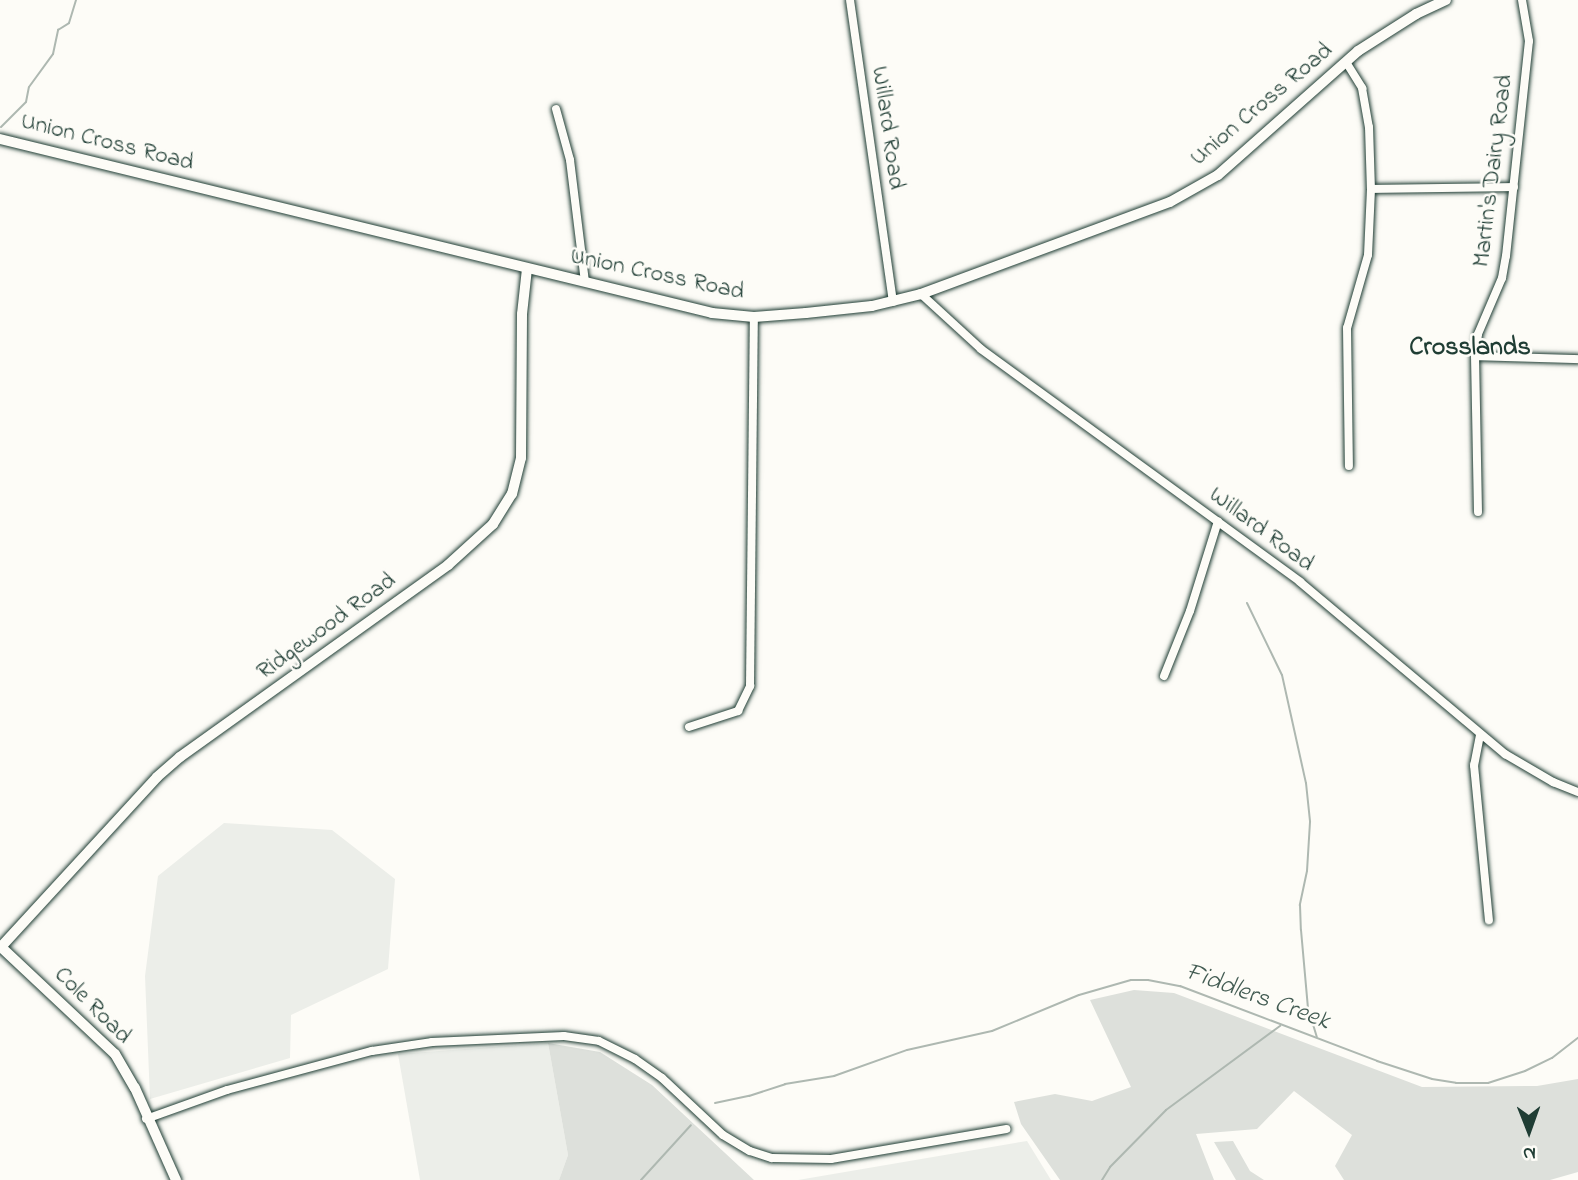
<!DOCTYPE html>
<html>
<head>
<meta charset="utf-8">
<style>
  body { margin:0 }
  #map { position:relative; width:1578px; height:1180px; overflow:hidden; background:#fdfcf7; font-family:"Indie Flower",sans-serif }
  div>[style] { position:absolute }
  .built>* { inset:0; background:#eceee9 }
  .green>* { inset:0; background:#dde0db }
  .stream>* { height:2px; margin:-1px; padding:0 1px; transform-origin:1px; border-radius:1px; background:#aeb8b1 }
  .roads { filter:drop-shadow(0 0 2px #1f3d34) drop-shadow(0 0 2px #1f3d34) }
  .minor>* { height:8px; margin:-4px; padding:0 4px; transform-origin:4px; border-radius:4px; background:#fdfcf7 }
  .tertiary>* { height:10px; margin:-5px; padding:0 5px; transform-origin:5px; border-radius:5px; background:#fdfcf7 }
  .secondary>* { height:10px; margin:-5px; padding:0 5px; transform-origin:5px; border-radius:5px; background:#fdfcf7 }
  span { translate:-50% -50%; white-space:nowrap; text-align:center; line-height:1.15; -webkit-text-stroke:5px #fdfcf7; paint-order:stroke }
  .street-label { font-size:24px; color:#1f3d34 }
  .neighbourhood-label { font-size:26px; color:#1f3d34; font-weight:700 }
  .water-label { font-size:26px; color:#435c53; font-style:italic }
  .north { position:absolute; left:1494px; top:1096px; width:70px; height:70px; -webkit-text-stroke:5px #fdfcf7; paint-order:stroke; rotate:179deg; font-size:19px; font-weight:700; line-height:28px; text-align:center; color:#1f3d34 }
  .north::after { content:''; display:block; margin:auto; width:24px; height:32px; background:#1f3d34; clip-path:polygon(50% 0,100% 100%,50% 72%,0 100%) }
</style>
</head>
<body>
<div id="map">
  <div class="built">
    <div style="clip-path:polygon(224px 823px,332px 830px,395px 879px,388px 969px,291px 1015px,290px 1058px,150px 1099px,145px 976px,158px 876px)"></div>
    <div style="clip-path:polygon(548px 1043px,568px 1155px,559px 1180px,420px 1180px,398px 1054px)"></div>
    <div style="clip-path:polygon(1027px 1141px,1051px 1180px,798px 1180px)"></div>
  </div>
  <div class="green">
    <div style="clip-path:polygon(1134px 990px,1174px 993px,1422px 1087px,1537px 1086px,1578px 1079px,1578px 1172px,1550px 1180px,1344px 1180px,1335px 1166px,1352px 1135px,1294px 1091px,1257px 1129px,1196px 1134px,1214px 1180px,1060px 1180px,1021px 1124px,1014px 1102px,1055px 1094px,1092px 1101px,1131px 1087px,1090px 1000px)"></div>
    <div style="clip-path:polygon(548px 1043px,600px 1052px,652px 1085px,754px 1180px,559px 1180px,568px 1155px)"></div>
    <div style="clip-path:polygon(1233px 1141px,1250px 1171px,1264px 1180px,1236px 1180px,1214px 1142px)"></div>
  </div>
  <div class="stream">
    <div style="left:1px;top:127px;width:35px;rotate:-45deg"></div>
    <div style="left:26px;top:102px;width:15px;rotate:-79deg"></div>
    <div style="left:29px;top:87px;width:41px;rotate:-54deg"></div>
    <div style="left:53px;top:54px;width:25px;rotate:-78deg"></div>
    <div style="left:58px;top:30px;width:13px;rotate:-32deg"></div>
    <div style="left:69px;top:23px;width:24px;rotate:-73deg"></div>
    <div style="left:1247px;top:603px;width:80px;rotate:64.1deg"></div>
    <div style="left:1282px;top:675px;width:111px;rotate:77.5deg"></div>
    <div style="left:1306px;top:783px;width:39px;rotate:84deg"></div>
    <div style="left:1310px;top:822px;width:49px;rotate:93.5deg"></div>
    <div style="left:1307px;top:871px;width:35px;rotate:102deg"></div>
    <div style="left:1300px;top:905px;width:25px;rotate:88deg"></div>
    <div style="left:1301px;top:930px;width:78px;rotate:84.9deg"></div>
    <div style="left:1308px;top:1008px;width:30px;rotate:73deg"></div>
    <div style="left:715px;top:1103px;width:35px;rotate:-12deg"></div>
    <div style="left:749px;top:1096px;width:38px;rotate:-18deg"></div>
    <div style="left:785px;top:1084px;width:50px;rotate:-9.3deg"></div>
    <div style="left:834px;top:1076px;width:77px;rotate:-19.6deg"></div>
    <div style="left:907px;top:1050px;width:87px;rotate:-12.6deg"></div>
    <div style="left:992px;top:1031px;width:94px;rotate:-22.5deg"></div>
    <div style="left:1079px;top:995px;width:54px;rotate:-16.1deg"></div>
    <div style="left:1131px;top:980px;width:17px"></div>
    <div style="left:1148px;top:980px;width:33px;rotate:11deg"></div>
    <div style="left:1180px;top:986px;width:211px;rotate:20.8deg"></div>
    <div style="left:1377px;top:1061px;width:58px;rotate:18.1deg"></div>
    <div style="left:1432px;top:1079px;width:24px;rotate:9deg"></div>
    <div style="left:1456px;top:1083px;width:32px"></div>
    <div style="left:1488px;top:1083px;width:39px;rotate:-18deg"></div>
    <div style="left:1525px;top:1071px;width:30px;rotate:-26deg"></div>
    <div style="left:1552px;top:1058px;width:33px;rotate:-38deg"></div>
    <div style="left:641px;top:1180px;width:74px;rotate:-47.7deg"></div>
    <div style="left:1102px;top:1180px;width:15px;rotate:-58deg"></div>
    <div style="left:1110px;top:1167px;width:80px;rotate:-45.5deg"></div>
    <div style="left:1166px;top:1110px;width:142px;rotate:-36.4deg"></div>
  </div>
  <div class="roads">
    <div class="minor">
      <div style="left:850px;top:0;width:305px;rotate:81.9deg"></div>
      <div style="left:1346px;top:62px;width:31px;rotate:58deg"></div>
      <div style="left:1362px;top:88px;width:40px;rotate:80deg"></div>
      <div style="left:1369px;top:127px;width:62px;rotate:88.2deg"></div>
      <div style="left:1371px;top:189px;width:66px;rotate:92.6deg"></div>
      <div style="left:1368px;top:255px;width:76px;rotate:106deg"></div>
      <div style="left:1347px;top:328px;width:138px;rotate:89.2deg"></div>
      <div style="left:556px;top:109px;width:53px;rotate:74.6deg"></div>
      <div style="left:570px;top:160px;width:123px;rotate:83deg"></div>
      <div style="left:1371px;top:189px;width:143px;rotate:-0.8deg"></div>
      <div style="left:921px;top:294px;width:81px;rotate:42.5deg"></div>
      <div style="left:981px;top:349px;width:395px;rotate:36.1deg"></div>
      <div style="left:1300px;top:582px;width:268px;rotate:40deg"></div>
      <div style="left:1505px;top:754px;width:56px;rotate:30.3deg"></div>
      <div style="left:1553px;top:782px;width:27px;rotate:22deg"></div>
      <div style="left:1475px;top:356px;width:103px;rotate:1.7deg"></div>
      <div style="left:1478px;top:512px;width:156px;rotate:-91.1deg"></div>
      <div style="left:1475px;top:356px;width:22px;rotate:-82deg"></div>
      <div style="left:1478px;top:334px;width:61px;rotate:-66.8deg"></div>
      <div style="left:1502px;top:278px;width:22px;rotate:-80deg"></div>
      <div style="left:1506px;top:256px;width:216px;rotate:-83.9deg"></div>
      <div style="left:1529px;top:41px;width:42px;rotate:-99.7deg"></div>
      <div style="left:1164px;top:676px;width:70px;rotate:-68.2deg"></div>
      <div style="left:1190px;top:611px;width:94px;rotate:-72.7deg"></div>
      <div style="left:689px;top:727px;width:52px;rotate:-18.1deg"></div>
      <div style="left:738px;top:711px;width:28px;rotate:-64deg"></div>
      <div style="left:750px;top:686px;width:369px;rotate:-89.4deg"></div>
      <div style="left:1480px;top:735px;width:31px;rotate:101deg"></div>
      <div style="left:1474px;top:765px;width:156px;rotate:84.5deg"></div>
      <div style="left:146px;top:1119px;width:86px;rotate:-19.7deg"></div>
      <div style="left:227px;top:1090px;width:150px;rotate:-15.1deg"></div>
      <div style="left:372px;top:1051px;width:61px;rotate:-8.5deg"></div>
      <div style="left:432px;top:1042px;width:132px;rotate:-2.6deg"></div>
      <div style="left:564px;top:1036px;width:35px;rotate:8deg"></div>
      <div style="left:599px;top:1041px;width:40px;rotate:26.6deg"></div>
      <div style="left:635px;top:1059px;width:33px;rotate:35deg"></div>
      <div style="left:662px;top:1078px;width:83px;rotate:43.1deg"></div>
      <div style="left:723px;top:1135px;width:31px;rotate:31deg"></div>
      <div style="left:750px;top:1151px;width:23px;rotate:18deg"></div>
      <div style="left:772px;top:1158px;width:59px;rotate:1deg"></div>
      <div style="left:831px;top:1159px;width:178px;rotate:-9.7deg"></div>
    </div>
    <div class="tertiary">
      <div style="left:1px;top:947px;width:156px;rotate:43.2deg"></div>
      <div style="left:115px;top:1054px;width:39px;rotate:60deg"></div>
      <div style="left:135px;top:1088px;width:101px;rotate:66deg"></div>
    </div>
    <div class="secondary">
      <div style="left:0;top:139px;width:733px;rotate:13.73deg"></div>
      <div style="left:712px;top:313px;width:42px;rotate:5.4deg"></div>
      <div style="left:754px;top:317px;width:52px;rotate:-4.4deg"></div>
      <div style="left:806px;top:313px;width:66px;rotate:-6.1deg"></div>
      <div style="left:872px;top:306px;width:50px;rotate:-13.8deg"></div>
      <div style="left:921px;top:294px;width:265px;rotate:-20.3deg"></div>
      <div style="left:1170px;top:202px;width:55px;rotate:-29.4deg"></div>
      <div style="left:1218px;top:175px;width:187px;rotate:-41.5deg"></div>
      <div style="left:1358px;top:51px;width:69px;rotate:-32.5deg"></div>
      <div style="left:1416px;top:14px;width:33px;rotate:-25deg"></div>
      <div style="left:0;top:948px;width:232px;rotate:-47.4deg"></div>
      <div style="left:157px;top:777px;width:30px;rotate:-41deg"></div>
      <div style="left:180px;top:757px;width:330px;rotate:-35.6deg"></div>
      <div style="left:448px;top:565px;width:61px;rotate:-42.3deg"></div>
      <div style="left:493px;top:524px;width:36px;rotate:-58deg"></div>
      <div style="left:512px;top:494px;width:37px;rotate:-76deg"></div>
      <div style="left:521px;top:458px;width:144px;rotate:-89.6deg"></div>
      <div style="left:522px;top:314px;width:45px;rotate:-83.7deg"></div>
    </div>
  </div>
  <div class="street-label">
    <span style="left:1262px;top:105px;rotate:-40deg">Union Cross Road</span>
    <span style="left:887px;top:128px;rotate:82deg">Willard Road</span>
    <span style="left:107px;top:143px;rotate:14deg">Union Cross Road</span>
    <span style="left:1494px;top:171px;rotate:-83deg">Martin's Dairy Road</span>
    <span style="left:657px;top:275px;rotate:12deg">Union Cross Road</span>
    <span style="left:1261px;top:530px;rotate:37deg">Willard Road</span>
    <span style="left:327px;top:627px;rotate:-36deg">Ridgewood Road</span>
    <span style="left:92px;top:1006px;rotate:45deg">Cole Road</span>
  </div>
  <div class="neighbourhood-label">
    <span style="left:1470px;top:349px">Crosslands</span>
  </div>
  <div class="water-label">
    <span style="left:1257px;top:998px;rotate:20deg">Fiddlers Creek</span>
  </div>
  <div class="north">N</div>
</div>
</body>
</html>
